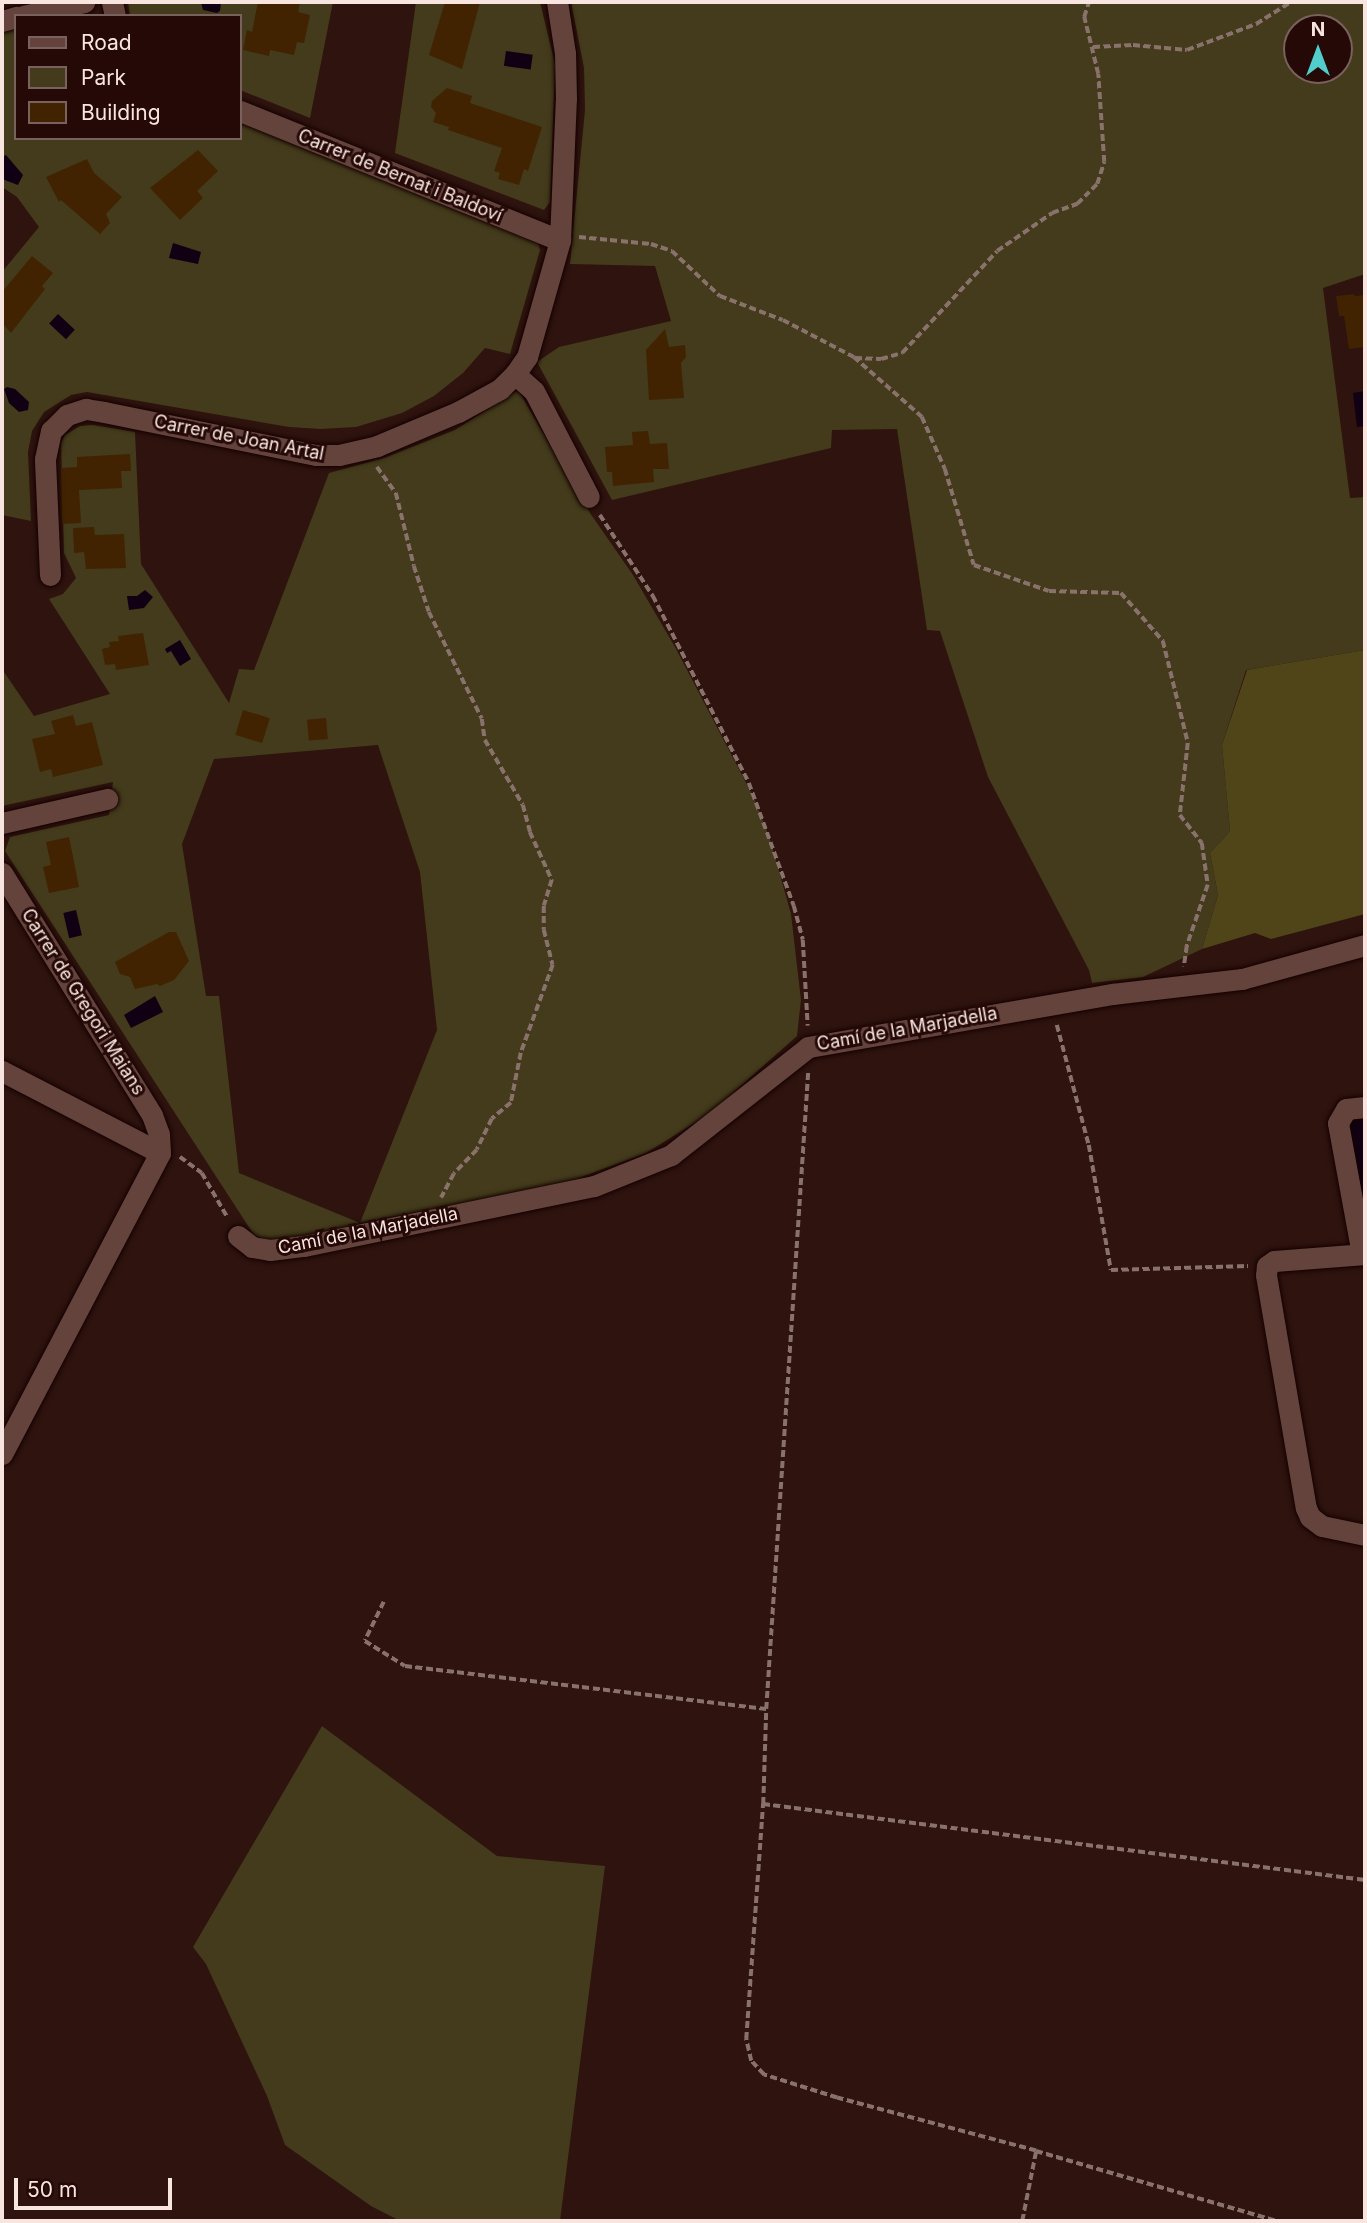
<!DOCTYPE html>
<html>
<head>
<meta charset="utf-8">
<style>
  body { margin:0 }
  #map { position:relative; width:1367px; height:2223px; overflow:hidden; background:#2e130e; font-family:Inter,sans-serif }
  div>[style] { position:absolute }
  .green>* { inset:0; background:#433b1b }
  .forest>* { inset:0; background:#504518 }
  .water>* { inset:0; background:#110013; transform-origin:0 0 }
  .building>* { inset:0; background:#412301; transform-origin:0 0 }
  .path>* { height:3.5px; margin-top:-1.75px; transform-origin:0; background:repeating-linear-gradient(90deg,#89716c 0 7px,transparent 0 10.5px) }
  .roads { filter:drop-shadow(0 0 2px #150100) drop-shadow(0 0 2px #150100) }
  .minor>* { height:21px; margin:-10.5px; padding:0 10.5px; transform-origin:10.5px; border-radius:10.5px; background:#64433d }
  span { translate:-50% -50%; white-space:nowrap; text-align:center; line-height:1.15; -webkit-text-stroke:6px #240906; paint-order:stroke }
  .street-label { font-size:18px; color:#f9e5e0 }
  .frame { position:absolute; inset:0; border:4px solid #f9e5e0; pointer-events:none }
  .legend { position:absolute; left:14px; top:14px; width:228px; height:126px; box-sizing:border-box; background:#240906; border:2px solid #79615d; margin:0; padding:9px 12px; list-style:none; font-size:21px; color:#f9e5e0 }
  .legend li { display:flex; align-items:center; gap:14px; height:35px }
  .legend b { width:35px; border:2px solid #79615d }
  .north { position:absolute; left:1283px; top:14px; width:70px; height:70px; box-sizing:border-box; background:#240906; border:2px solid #79615d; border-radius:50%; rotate:0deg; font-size:19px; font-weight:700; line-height:28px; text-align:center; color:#f9e5e0 }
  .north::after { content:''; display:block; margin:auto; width:24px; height:32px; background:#52cdcc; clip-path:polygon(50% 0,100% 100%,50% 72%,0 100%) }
  .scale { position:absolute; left:14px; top:2178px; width:158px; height:32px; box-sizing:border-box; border:4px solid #f9e5e0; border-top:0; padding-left:9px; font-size:21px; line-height:24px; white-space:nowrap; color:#f9e5e0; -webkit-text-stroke:5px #240906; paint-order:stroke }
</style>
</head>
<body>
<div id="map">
  <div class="green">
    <div style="clip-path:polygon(128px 2px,333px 2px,310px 118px,240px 90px,240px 16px,130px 16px)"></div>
    <div style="clip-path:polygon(416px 2px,540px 2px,555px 64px,550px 202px,544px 210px,395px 153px)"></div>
    <div style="clip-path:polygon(evenodd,571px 2px,1365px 2px,1365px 274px,1323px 288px,1350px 498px,1365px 497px,1365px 650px,1246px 670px,1222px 745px,1230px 831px,1210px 853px,1218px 895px,1202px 949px,1143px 977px,1092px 983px,1089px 970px,988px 777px,940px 631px,927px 630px,897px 429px,832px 430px,831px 448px,612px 500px,537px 362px,559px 347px,671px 321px,655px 266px,570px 264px,585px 110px,584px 68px,571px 2px,1297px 28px,1339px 28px,1339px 70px,1297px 70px,1297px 28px)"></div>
    <div style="clip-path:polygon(16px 27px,16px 138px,240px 138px,240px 123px,538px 243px,540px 250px,510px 354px,485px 348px,463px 373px,434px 396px,402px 413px,356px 427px,320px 429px,289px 427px,87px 392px,71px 395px,44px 412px,32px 431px,28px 452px,31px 521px,2px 515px,2px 272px,39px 227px,17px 197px,2px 187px,2px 30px)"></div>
    <div style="clip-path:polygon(evenodd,518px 390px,590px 513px,633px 575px,675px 647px,754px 798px,770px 839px,791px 914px,801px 1000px,797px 1036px,709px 1114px,646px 1153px,576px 1179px,534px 1190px,360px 1223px,302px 1239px,264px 1240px,254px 1235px,5px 851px,10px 837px,109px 815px,113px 782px,2px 806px,2px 669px,34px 716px,110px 694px,49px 599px,63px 594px,76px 578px,64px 553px,61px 443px,65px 435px,80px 426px,93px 425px,135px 432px,141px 564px,229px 703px,239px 669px,254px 670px,329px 473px,384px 458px,455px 430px,518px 390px,378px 745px,420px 872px,437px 1030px,360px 1223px,239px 1173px,219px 996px,206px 996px,182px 844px,214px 759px,378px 745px)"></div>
    <div style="clip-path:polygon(322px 1726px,497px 1856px,605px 1866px,560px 2221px,400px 2221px,371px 2206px,285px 2145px,267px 2096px,206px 1964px,193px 1947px)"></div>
  </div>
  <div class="forest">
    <div style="clip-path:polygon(1365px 650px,1365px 914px,1271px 939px,1255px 933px,1202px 949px,1218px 895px,1210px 853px,1230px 831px,1222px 745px,1247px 670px)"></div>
  </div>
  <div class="water">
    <div style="clip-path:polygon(201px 2px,221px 2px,220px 11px,217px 13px,203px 10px)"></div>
    <div style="left:506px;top:51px;width:27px;height:15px;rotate:8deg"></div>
    <div style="clip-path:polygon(6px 155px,23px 175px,18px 185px,2px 179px,2px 157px)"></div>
    <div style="clip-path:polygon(173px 243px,201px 252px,198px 264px,169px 258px)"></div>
    <div style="left:58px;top:314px;width:23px;height:13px;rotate:43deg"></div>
    <div style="clip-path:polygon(7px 387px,15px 389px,29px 402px,28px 410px,19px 412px,9px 403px,4px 389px)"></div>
    <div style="clip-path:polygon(1365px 391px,1365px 426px,1357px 427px,1353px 393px)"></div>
    <div style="clip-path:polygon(145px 590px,153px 597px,144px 608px,129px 610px,127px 596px,137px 596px)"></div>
    <div style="clip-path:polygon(180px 640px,191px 659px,180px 666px,171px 651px,167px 653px,165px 649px)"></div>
    <div style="left:76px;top:910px;width:26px;height:13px;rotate:77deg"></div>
    <div style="clip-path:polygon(155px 996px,163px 1012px,131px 1028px,124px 1015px)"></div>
    <div style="clip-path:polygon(1365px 1119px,1365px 1214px,1348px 1120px)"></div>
  </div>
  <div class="building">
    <div style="clip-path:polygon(258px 2px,300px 2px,298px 12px,310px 15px,304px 43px,297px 42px,294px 55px,270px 50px,269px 56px,243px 50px,247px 30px,252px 32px)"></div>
    <div style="clip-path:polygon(445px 2px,480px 2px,462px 69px,429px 55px)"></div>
    <div style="clip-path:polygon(447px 88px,472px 96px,470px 103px,542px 127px,528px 171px,524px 169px,519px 185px,498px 179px,500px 173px,494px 171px,502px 148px,448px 130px,449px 127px,433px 122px,436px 113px,431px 107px,432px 101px)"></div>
    <div style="clip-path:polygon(198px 150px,218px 171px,197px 191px,203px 198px,180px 220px,150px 188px)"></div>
    <div style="clip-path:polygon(87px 159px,94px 173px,122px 197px,106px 214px,110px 223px,100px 234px,61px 200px,59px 202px,46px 177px)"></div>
    <div style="clip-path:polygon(32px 256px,53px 273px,42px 286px,45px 289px,11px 333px,2px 323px,2px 292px)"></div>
    <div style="clip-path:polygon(1354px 294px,1355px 296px,1365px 295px,1365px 347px,1349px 349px,1344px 316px,1339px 316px,1336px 296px)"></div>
    <div style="clip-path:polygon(665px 329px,669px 347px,685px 345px,686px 357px,681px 363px,684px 398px,649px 400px,646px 350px)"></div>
    <div style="clip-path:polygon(648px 431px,650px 444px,667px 443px,669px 469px,653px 469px,654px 482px,613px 486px,612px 472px,607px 472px,605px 447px,633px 445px,632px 432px)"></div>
    <div style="clip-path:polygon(130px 454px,131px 471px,121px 471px,122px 488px,79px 490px,81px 523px,62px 524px,61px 468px,77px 467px,77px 457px)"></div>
    <div style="clip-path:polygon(94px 527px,95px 535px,124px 534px,126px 568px,86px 569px,84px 552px,74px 553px,73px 528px)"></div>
    <div style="clip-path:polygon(143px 633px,149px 665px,116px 670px,115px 664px,105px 665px,102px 649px,110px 647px,109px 642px,119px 641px,118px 636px)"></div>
    <div style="left:243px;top:710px;width:28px;height:26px;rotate:17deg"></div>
    <div style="clip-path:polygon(73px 715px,76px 726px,92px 722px,103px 765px,53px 777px,51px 769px,40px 772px,32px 739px,55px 734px,51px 721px)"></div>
    <div style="left:326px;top:718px;width:21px;height:19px;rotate:85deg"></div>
    <div style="clip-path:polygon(69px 837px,79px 887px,49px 893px,43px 867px,51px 865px,46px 842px)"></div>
    <div style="clip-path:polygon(169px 932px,176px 932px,189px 961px,174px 980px,160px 986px,157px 984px,135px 989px,130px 977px,120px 974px,115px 962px)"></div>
  </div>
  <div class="path">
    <div style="left:1093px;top:47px;width:40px;rotate:-2.9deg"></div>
    <div style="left:1133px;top:45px;width:54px;rotate:5.3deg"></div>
    <div style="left:1187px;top:50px;width:74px;rotate:-20.6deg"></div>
    <div style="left:1256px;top:24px;width:41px;rotate:-32.2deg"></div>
    <div style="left:579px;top:237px;width:72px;rotate:5.6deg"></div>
    <div style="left:651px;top:244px;width:22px;rotate:18deg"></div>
    <div style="left:672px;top:251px;width:66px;rotate:43.2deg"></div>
    <div style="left:720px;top:296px;width:67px;rotate:20.9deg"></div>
    <div style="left:783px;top:320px;width:80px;rotate:27.5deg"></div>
    <div style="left:854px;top:357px;width:91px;rotate:41.4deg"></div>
    <div style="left:922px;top:417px;width:57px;rotate:66.1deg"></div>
    <div style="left:945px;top:469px;width:100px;rotate:73.2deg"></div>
    <div style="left:974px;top:565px;width:79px;rotate:19.1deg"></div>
    <div style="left:1049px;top:591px;width:72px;rotate:1.6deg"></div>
    <div style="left:1121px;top:593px;width:64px;rotate:48.8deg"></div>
    <div style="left:1163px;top:641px;width:105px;rotate:76.2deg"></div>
    <div style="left:1188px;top:743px;width:72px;rotate:96.3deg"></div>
    <div style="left:1180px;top:815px;width:36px;rotate:52deg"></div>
    <div style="left:1202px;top:843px;width:42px;rotate:81.9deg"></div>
    <div style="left:1208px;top:885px;width:65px;rotate:109deg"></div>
    <div style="left:1187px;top:946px;width:21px;rotate:98deg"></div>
    <div style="left:855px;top:358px;width:26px;rotate:2deg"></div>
    <div style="left:881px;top:359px;width:22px;rotate:-16deg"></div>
    <div style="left:902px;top:353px;width:139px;rotate:-47deg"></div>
    <div style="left:997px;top:251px;width:67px;rotate:-34.6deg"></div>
    <div style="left:1052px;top:213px;width:27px;rotate:-20deg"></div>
    <div style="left:1077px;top:204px;width:28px;rotate:-45deg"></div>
    <div style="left:1097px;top:184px;width:23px;rotate:-72deg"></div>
    <div style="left:1104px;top:162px;width:88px;rotate:-93.9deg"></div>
    <div style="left:1098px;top:74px;width:59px;rotate:-103.8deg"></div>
    <div style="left:1084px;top:17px;width:16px;rotate:-72deg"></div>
    <div style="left:377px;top:467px;width:32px;rotate:54deg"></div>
    <div style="left:396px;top:493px;width:75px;rotate:76.1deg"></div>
    <div style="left:414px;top:566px;width:48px;rotate:71.9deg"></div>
    <div style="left:429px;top:612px;width:119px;rotate:63.6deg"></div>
    <div style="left:482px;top:719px;width:21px;rotate:82deg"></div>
    <div style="left:485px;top:740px;width:75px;rotate:59.7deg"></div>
    <div style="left:523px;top:805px;width:28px;rotate:75deg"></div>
    <div style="left:530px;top:832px;width:53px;rotate:65.4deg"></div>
    <div style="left:552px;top:880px;width:27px;rotate:107deg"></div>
    <div style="left:544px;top:906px;width:24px;rotate:90deg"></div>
    <div style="left:544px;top:930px;width:36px;rotate:76deg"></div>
    <div style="left:553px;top:965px;width:94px;rotate:110deg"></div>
    <div style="left:521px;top:1053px;width:51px;rotate:101.3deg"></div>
    <div style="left:511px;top:1103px;width:25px;rotate:140deg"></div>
    <div style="left:492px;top:1119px;width:34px;rotate:116deg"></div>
    <div style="left:477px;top:1150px;width:33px;rotate:134deg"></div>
    <div style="left:454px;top:1174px;width:27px;rotate:118deg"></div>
    <div style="left:600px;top:515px;width:97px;rotate:56.8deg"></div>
    <div style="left:653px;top:596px;width:210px;rotate:62.8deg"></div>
    <div style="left:749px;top:783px;width:131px;rotate:69.9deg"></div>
    <div style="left:794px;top:906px;width:35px;rotate:75deg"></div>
    <div style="left:803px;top:940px;width:86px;rotate:86.7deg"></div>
    <div style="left:1057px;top:1025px;width:124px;rotate:75.1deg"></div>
    <div style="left:1089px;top:1145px;width:127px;rotate:80deg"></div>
    <div style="left:1111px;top:1270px;width:137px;rotate:-1.7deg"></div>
    <div style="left:180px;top:1157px;width:27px;rotate:36deg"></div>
    <div style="left:202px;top:1173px;width:52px;rotate:60deg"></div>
    <div style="left:384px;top:1602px;width:43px;rotate:116deg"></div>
    <div style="left:365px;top:1641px;width:47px;rotate:32deg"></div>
    <div style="left:405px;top:1666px;width:364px;rotate:6.8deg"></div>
    <div style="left:763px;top:1804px;width:95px;rotate:-88.2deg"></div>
    <div style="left:766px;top:1709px;width:638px;rotate:-86.23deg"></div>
    <div style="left:1036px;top:2151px;width:206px;rotate:-165.1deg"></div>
    <div style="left:837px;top:2098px;width:77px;rotate:-162.5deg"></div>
    <div style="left:764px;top:2075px;width:19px;rotate:-133deg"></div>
    <div style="left:751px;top:2061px;width:23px;rotate:-103deg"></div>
    <div style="left:746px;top:2039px;width:236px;rotate:-85.9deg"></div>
    <div style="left:763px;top:1804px;width:607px;rotate:7.2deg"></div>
    <div style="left:1022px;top:2221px;width:71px;rotate:-78.7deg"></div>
    <div style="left:1036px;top:2151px;width:251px;rotate:16.2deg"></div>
  </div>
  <div class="roads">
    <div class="minor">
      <div style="left:112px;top:2px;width:14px;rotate:78deg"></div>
      <div style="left:23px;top:16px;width:63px;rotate:-12.9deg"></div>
      <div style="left:2px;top:21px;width:15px;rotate:-16deg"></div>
      <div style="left:240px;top:111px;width:345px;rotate:22deg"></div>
      <div style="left:515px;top:374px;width:25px;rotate:42deg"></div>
      <div style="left:534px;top:391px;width:119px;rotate:62.6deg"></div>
      <div style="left:50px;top:575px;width:116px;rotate:-92.5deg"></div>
      <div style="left:45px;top:459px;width:29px;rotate:-78deg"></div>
      <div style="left:51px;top:431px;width:23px;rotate:-45deg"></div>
      <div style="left:67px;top:415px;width:20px;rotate:-18deg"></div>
      <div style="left:86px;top:409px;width:18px;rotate:9deg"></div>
      <div style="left:104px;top:412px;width:216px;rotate:11.5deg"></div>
      <div style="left:316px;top:455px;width:23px"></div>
      <div style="left:339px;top:455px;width:39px;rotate:-13deg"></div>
      <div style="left:377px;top:446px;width:88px;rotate:-22.8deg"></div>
      <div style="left:458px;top:412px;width:48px;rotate:-28.7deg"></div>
      <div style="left:500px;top:389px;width:21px;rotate:-45deg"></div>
      <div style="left:515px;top:374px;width:21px;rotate:-55deg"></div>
      <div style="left:527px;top:357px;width:122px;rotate:-74.2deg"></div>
      <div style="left:560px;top:240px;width:141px;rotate:-87.6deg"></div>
      <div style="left:566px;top:99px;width:46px;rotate:-91.2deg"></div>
      <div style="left:565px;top:53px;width:52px;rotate:-98.9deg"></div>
      <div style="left:2px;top:823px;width:108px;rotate:-12.9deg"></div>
      <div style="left:2px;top:873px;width:285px;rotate:58.2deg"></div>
      <div style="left:152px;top:1115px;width:20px;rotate:70deg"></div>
      <div style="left:159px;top:1134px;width:19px;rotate:87deg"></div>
      <div style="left:160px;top:1153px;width:340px;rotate:117.7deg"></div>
      <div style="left:2px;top:1071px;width:178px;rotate:27.4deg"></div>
      <div style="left:238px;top:1236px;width:18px;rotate:38deg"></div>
      <div style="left:252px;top:1247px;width:18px;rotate:9deg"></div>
      <div style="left:270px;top:1250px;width:34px;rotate:-7deg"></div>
      <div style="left:304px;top:1246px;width:296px;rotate:-11.7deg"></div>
      <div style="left:594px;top:1186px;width:83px;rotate:-21.9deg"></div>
      <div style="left:671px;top:1155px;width:174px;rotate:-38.2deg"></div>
      <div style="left:808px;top:1047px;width:309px;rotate:-9.9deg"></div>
      <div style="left:1112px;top:994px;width:131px;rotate:-6.6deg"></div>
      <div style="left:1242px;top:979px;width:128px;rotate:-15.5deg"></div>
      <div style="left:1362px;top:1254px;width:133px;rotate:-100.4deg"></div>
      <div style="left:1338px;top:1123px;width:16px;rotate:-60deg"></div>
      <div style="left:1346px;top:1109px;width:19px;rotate:-6deg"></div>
      <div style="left:1365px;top:1254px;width:91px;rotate:175.6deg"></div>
      <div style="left:1274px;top:1261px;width:9px;rotate:144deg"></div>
      <div style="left:1267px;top:1266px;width:9px;rotate:96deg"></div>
      <div style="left:1266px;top:1275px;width:236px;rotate:80.3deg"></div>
      <div style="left:1306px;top:1508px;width:10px;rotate:66deg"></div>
      <div style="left:1310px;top:1517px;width:15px;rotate:37deg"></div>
      <div style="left:1322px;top:1526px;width:44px;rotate:11.8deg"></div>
    </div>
  </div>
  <div class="street-label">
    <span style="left:400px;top:176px;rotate:22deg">Carrer de Bernat i Baldoví</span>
    <span style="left:239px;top:438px;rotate:11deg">Carrer de Joan Artal</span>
    <span style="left:83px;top:1002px;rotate:58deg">Carrer de Gregori Maians</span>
    <span style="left:907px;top:1029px;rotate:-10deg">Camí de la Marjadella</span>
    <span style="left:368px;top:1231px;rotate:-11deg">Camí de la Marjadella</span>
  </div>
  <div class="frame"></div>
  <ul class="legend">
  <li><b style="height:9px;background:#64433d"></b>Road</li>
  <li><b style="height:19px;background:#433b1b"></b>Park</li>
  <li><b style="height:19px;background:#412301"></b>Building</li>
  </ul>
  <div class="north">N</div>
  <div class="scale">50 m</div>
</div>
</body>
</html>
